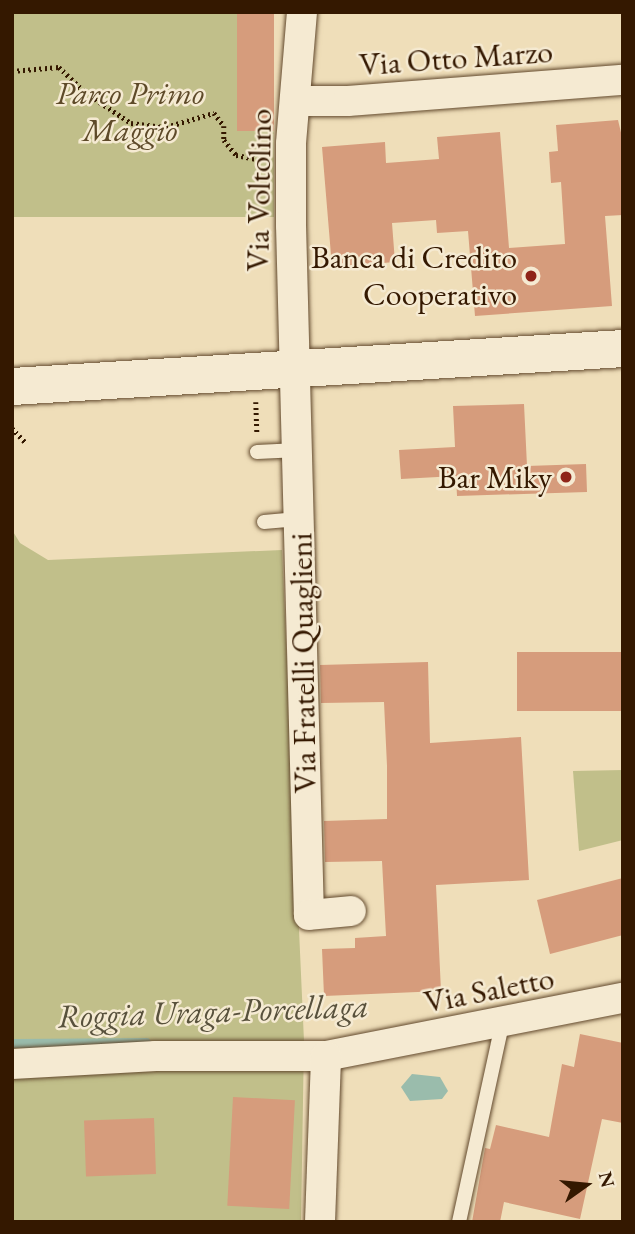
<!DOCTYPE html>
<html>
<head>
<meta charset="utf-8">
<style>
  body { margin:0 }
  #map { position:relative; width:635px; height:1234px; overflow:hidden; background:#efdeb9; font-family:"EB Garamond",serif }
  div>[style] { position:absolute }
  .green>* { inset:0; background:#c1bf8a; transform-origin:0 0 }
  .water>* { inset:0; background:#9abcac }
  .stream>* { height:9px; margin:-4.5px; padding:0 4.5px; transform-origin:4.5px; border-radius:4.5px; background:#9abcac }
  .building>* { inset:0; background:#d69c7c; transform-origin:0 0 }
  .path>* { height:4.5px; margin-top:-2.25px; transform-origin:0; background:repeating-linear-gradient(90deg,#341800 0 2px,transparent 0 5.5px) }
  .roads { filter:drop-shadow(0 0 2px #634a2e) drop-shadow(0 0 2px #634a2e) }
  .service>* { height:14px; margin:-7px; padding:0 7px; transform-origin:7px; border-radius:7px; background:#f5ead2 }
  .minor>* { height:30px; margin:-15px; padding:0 15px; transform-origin:15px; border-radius:15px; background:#f5ead2 }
  .tertiary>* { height:37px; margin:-18.5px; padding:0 18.5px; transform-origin:18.5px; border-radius:18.5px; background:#f5ead2 }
  .dots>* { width:19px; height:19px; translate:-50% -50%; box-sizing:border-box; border:4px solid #f5ead2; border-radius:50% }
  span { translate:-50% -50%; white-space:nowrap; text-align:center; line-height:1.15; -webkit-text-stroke:5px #f5ead2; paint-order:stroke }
  .street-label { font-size:32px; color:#341800 }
  .park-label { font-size:32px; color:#5e4a29; font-style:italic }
  .poi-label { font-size:32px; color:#341800 }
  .right { translate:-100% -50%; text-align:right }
  .water-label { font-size:33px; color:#58513c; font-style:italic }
  .frame { position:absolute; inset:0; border:14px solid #341800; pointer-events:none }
  .north { position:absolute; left:551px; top:1150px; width:70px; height:70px; -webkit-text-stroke:5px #f5ead2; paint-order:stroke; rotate:75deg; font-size:19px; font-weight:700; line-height:28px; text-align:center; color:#341800 }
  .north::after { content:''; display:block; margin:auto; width:24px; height:32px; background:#341800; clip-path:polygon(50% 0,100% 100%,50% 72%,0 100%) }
</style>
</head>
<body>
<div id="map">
  <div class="green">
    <div style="left:12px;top:12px;width:262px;height:205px"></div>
    <div style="clip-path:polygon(12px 530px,20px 543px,48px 560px,282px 550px,304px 1041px,301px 1222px,12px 1222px)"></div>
    <div style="clip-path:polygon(623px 770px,623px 840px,579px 851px,573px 771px)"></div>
  </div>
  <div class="water">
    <div style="clip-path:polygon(412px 1074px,440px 1077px,448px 1091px,442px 1099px,410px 1101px,401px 1087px)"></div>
  </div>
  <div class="stream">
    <div style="left:12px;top:1043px;width:134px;rotate:-0.4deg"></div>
  </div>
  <div class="building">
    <div style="left:237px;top:12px;width:37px;height:119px"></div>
    <div style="clip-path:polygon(618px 120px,623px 141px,623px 215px,605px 216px,612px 306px,475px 316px,468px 231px,437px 233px,436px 220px,392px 223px,395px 262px,332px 267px,322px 147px,385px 142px,386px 163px,439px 159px,437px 137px,500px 132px,509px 248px,565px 244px,561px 182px,551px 183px,549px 152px,558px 151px,556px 125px)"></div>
    <div style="clip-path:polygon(524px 404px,527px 466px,586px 464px,587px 492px,457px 496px,456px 476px,401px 479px,399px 450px,455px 447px,453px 406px)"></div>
    <div style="left:623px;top:652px;width:59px;height:106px;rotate:90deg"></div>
    <div style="clip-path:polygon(428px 662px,430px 743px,521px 737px,529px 880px,436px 885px,441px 991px,324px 996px,322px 949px,355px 948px,355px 938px,386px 936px,382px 861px,325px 862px,324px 821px,387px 819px,387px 766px,384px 702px,321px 703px,320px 665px)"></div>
    <div style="clip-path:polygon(623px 878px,623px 935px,550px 954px,537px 900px)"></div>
    <div style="clip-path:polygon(580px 1034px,623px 1043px,623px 1123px,602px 1119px,580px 1219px,504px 1202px,500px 1222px,472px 1222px,485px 1148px,490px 1149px,496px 1125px,549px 1137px,562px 1064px,574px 1067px)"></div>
    <div style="left:233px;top:1097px;width:62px;height:109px;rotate:3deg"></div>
    <div style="left:154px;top:1118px;width:56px;height:70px;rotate:88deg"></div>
  </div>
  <div class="path">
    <div style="left:12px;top:71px;width:47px;rotate:-4.9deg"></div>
    <div style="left:59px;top:67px;width:37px;rotate:44deg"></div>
    <div style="left:86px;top:93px;width:54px;rotate:33.7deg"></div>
    <div style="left:131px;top:123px;width:35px;rotate:7deg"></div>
    <div style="left:166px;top:127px;width:50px;rotate:-16.3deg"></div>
    <div style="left:214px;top:113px;width:16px;rotate:52deg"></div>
    <div style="left:224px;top:126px;width:14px;rotate:90deg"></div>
    <div style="left:224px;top:140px;width:19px;rotate:51deg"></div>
    <div style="left:236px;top:155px;width:25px;rotate:11deg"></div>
    <div style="left:256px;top:402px;width:30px;rotate:88deg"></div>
    <div style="left:12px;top:428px;width:19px;rotate:47deg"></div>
  </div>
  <div class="roads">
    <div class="service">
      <div style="left:257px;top:452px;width:41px;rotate:-2.8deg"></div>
      <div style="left:264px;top:522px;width:37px;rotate:-5deg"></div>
      <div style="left:459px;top:1222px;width:203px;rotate:-77.7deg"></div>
    </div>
    <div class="minor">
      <div style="left:302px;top:12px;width:132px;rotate:94.8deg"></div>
      <div style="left:291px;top:144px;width:81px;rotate:90deg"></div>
      <div style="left:291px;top:225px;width:690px;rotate:88.51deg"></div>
      <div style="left:309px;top:915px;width:42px;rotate:-5.4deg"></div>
      <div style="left:295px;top:101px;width:53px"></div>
      <div style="left:348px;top:101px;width:276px;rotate:-4.4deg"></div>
      <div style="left:12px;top:1064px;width:144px;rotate:-3.2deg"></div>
      <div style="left:156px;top:1056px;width:170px"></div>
      <div style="left:326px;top:1056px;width:303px;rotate:-11.1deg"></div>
      <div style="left:320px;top:1222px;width:166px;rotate:-87.9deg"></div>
    </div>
    <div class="tertiary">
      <div style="left:12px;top:386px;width:612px;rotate:-3.56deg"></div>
    </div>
  </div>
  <div class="dots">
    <div style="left:531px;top:276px;background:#8f2418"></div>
    <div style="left:566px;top:477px;background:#8f2418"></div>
  </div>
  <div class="street-label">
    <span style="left:456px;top:58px;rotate:-4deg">Via Otto Marzo</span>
    <span style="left:259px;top:190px;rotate:-89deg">Via Voltolino</span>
    <span style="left:303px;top:663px;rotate:-91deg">Via Fratelli Quaglieni</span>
    <span style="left:489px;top:990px;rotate:-11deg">Via Saletto</span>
  </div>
  <div class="park-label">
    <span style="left:130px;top:112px">Parco Primo<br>Maggio</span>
  </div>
  <div class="poi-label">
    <span class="right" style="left:517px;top:276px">Banca di Credito<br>Cooperativo</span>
    <span class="right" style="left:552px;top:477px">Bar Miky</span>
  </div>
  <div class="water-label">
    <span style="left:213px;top:1011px;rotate:-2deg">Roggia Uraga-Porcellaga</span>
  </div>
  <div class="frame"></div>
  <div class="north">N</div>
</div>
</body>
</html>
